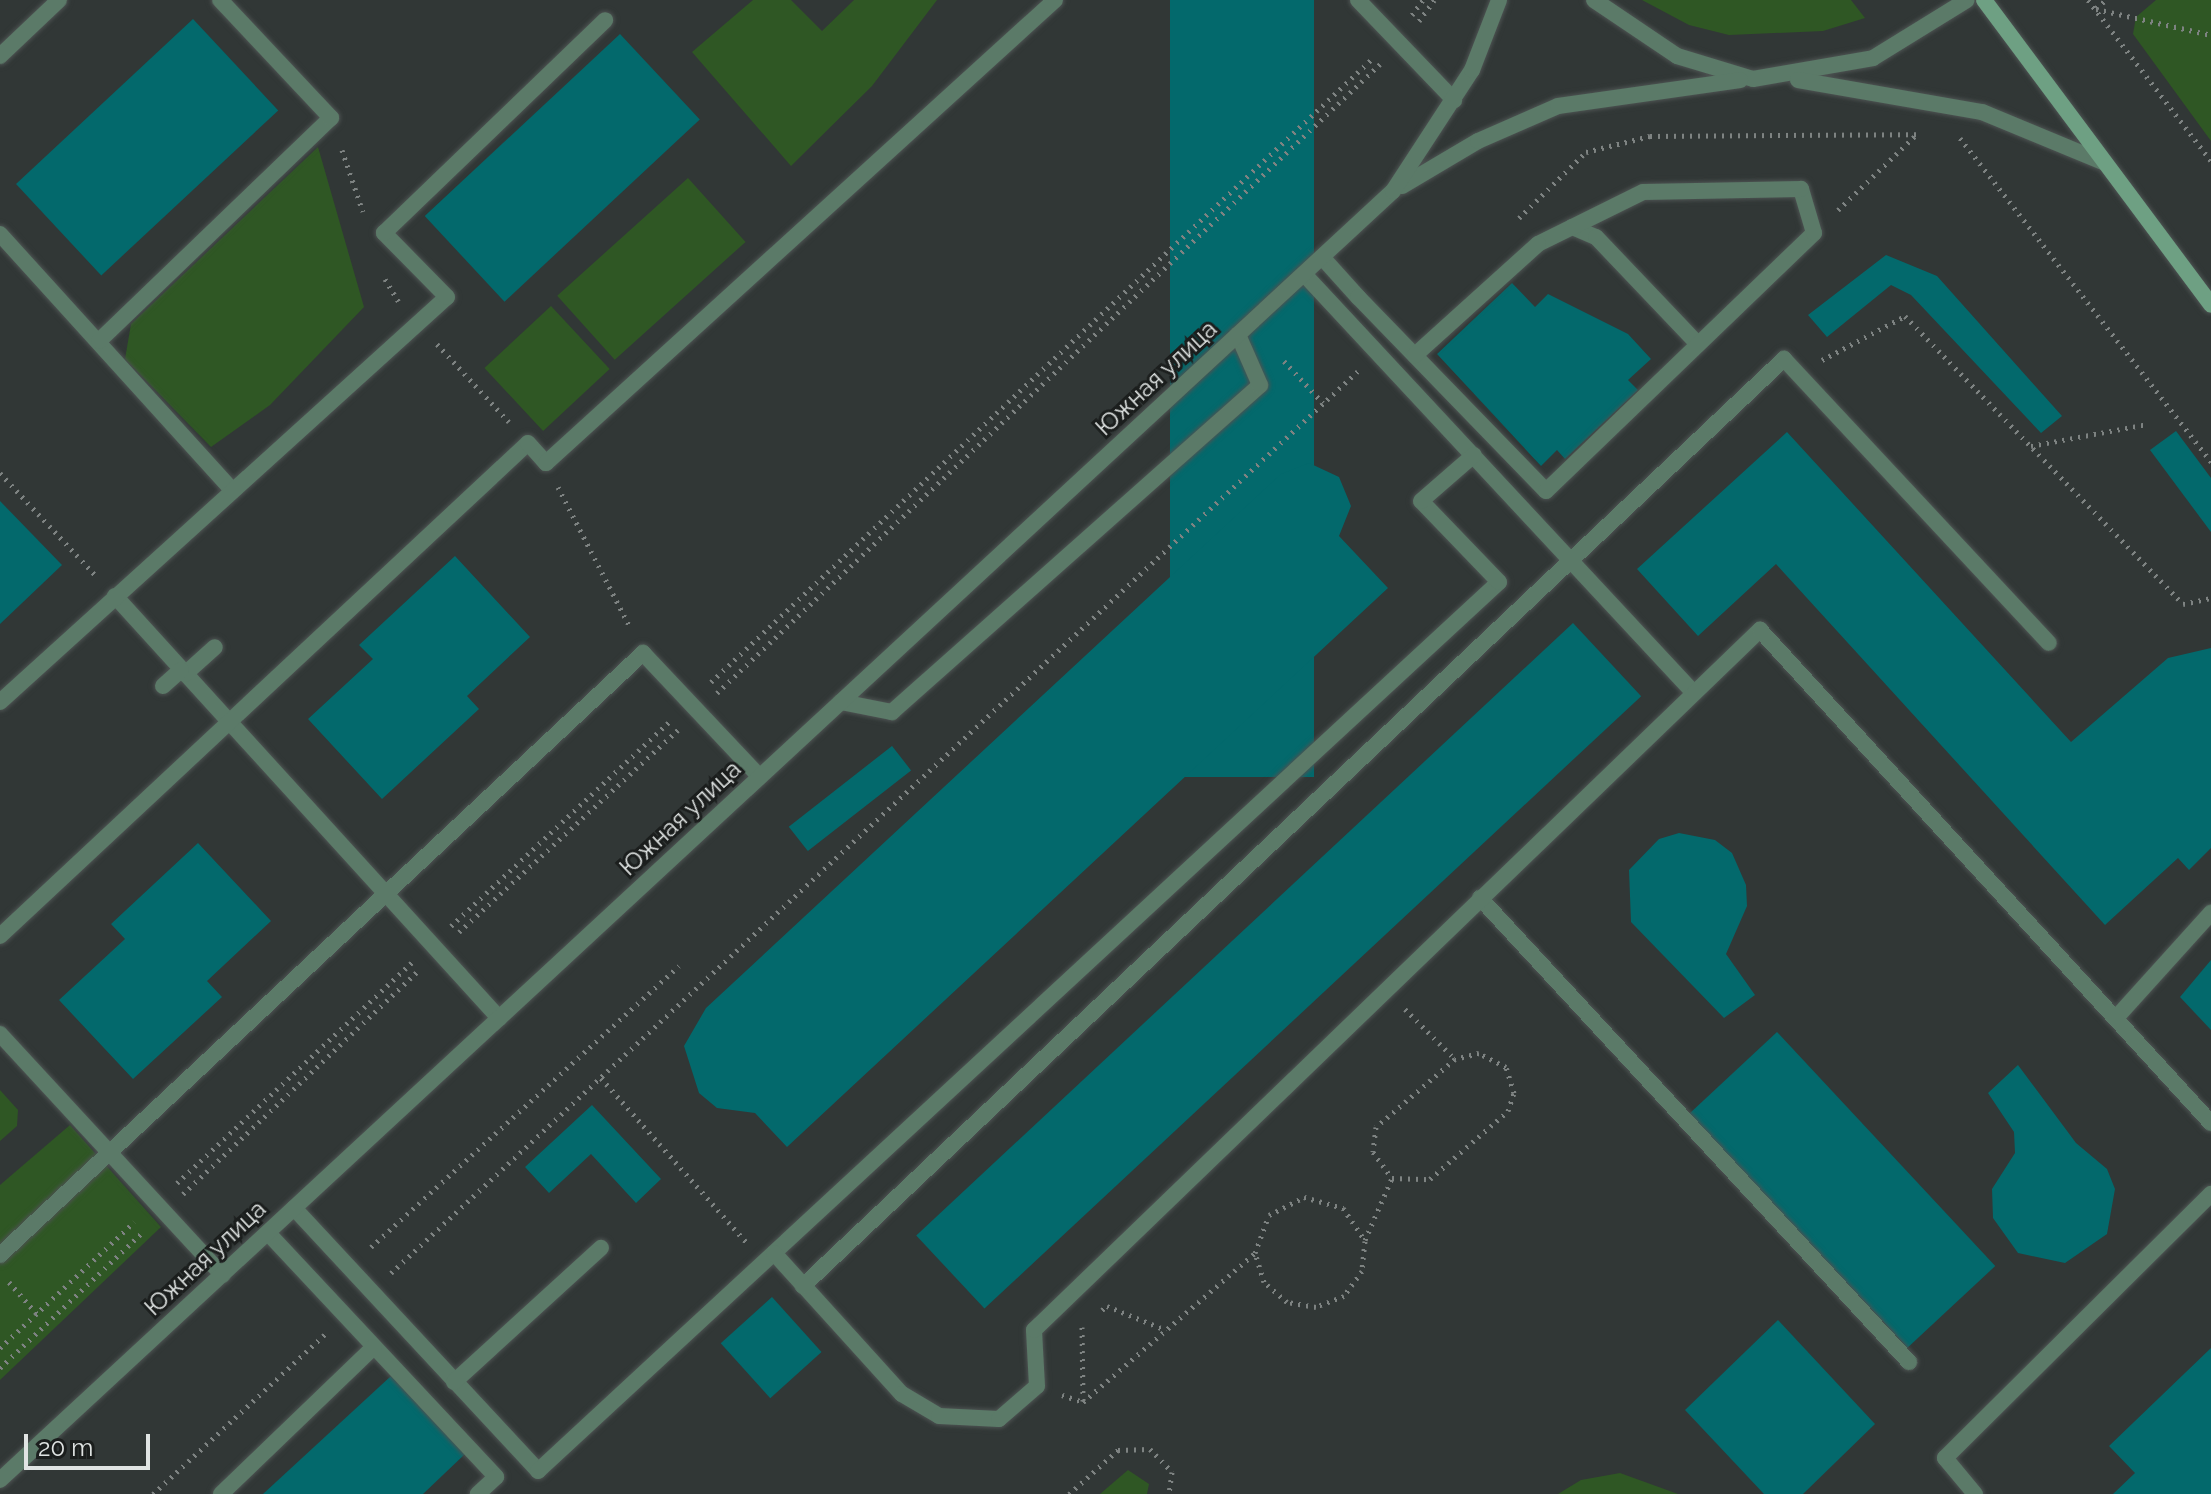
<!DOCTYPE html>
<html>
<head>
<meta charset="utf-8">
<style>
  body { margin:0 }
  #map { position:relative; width:2211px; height:1494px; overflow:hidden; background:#313736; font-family:Raleway,sans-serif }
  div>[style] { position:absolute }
  .green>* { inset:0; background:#2f5724; transform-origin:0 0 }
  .building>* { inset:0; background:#03696c; transform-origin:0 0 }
  .path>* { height:5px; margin-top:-2.5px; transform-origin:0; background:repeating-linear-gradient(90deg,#7e8382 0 2px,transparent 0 8px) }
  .roads { filter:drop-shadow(0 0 2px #4d5352) drop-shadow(0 0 2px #4d5352) }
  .service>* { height:16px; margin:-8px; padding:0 8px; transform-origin:8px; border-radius:8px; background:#5b7a68 }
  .tertiary>* { height:16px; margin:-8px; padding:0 8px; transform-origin:8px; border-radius:8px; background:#5b7a68 }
  .secondary>* { height:16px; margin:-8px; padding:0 8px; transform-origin:8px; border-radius:8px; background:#6ea083 }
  span { translate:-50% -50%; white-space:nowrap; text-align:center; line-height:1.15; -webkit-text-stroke:6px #1b1e1d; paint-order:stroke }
  .street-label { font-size:24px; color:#e0e4e3 }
  .scale { position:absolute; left:24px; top:1434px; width:126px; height:36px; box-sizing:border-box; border:4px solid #e0e4e3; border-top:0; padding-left:10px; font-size:24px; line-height:28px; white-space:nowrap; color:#e0e4e3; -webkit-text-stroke:6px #1b1e1d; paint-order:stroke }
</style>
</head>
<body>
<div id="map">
  <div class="green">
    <div style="clip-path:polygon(753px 0,791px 0,822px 31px,854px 0,937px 0,872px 86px,791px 166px,692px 52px)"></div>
    <div style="clip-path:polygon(1642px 0,1851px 0,1865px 18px,1823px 31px,1729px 35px,1689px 25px)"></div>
    <div style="clip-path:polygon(2156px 0,2211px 0,2211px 141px,2133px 34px,2136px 17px)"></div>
    <div style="clip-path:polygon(318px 147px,364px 307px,270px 405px,211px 447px,125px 359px,131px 324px)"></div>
    <div style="left:688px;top:178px;width:86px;height:176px;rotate:48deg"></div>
    <div style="left:551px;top:306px;width:86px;height:91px;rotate:47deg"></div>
    <div style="clip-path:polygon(0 1090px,18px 1110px,17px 1126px,0 1141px)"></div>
    <div style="clip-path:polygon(70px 1125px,161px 1227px,0 1380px,0 1185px)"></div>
    <div style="clip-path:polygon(1128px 1470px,1149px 1484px,1147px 1494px,1100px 1494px)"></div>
    <div style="clip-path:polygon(1620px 1473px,1678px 1494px,1558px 1494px,1581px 1480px)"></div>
  </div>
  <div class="building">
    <div style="left:1170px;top:0;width:144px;height:777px"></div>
    <div style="left:193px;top:19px;width:125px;height:242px;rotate:47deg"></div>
    <div style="left:620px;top:34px;width:117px;height:267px;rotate:47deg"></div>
    <div style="clip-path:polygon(1886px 255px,1937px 276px,2062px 416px,2041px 433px,1911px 295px,1891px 285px,1827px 337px,1808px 315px)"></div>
    <div style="clip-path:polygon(1512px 283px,1535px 307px,1548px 294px,1628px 334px,1651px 359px,1628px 380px,1638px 390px,1565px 459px,1557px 450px,1541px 466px,1437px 354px)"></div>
    <div style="clip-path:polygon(2176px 431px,2211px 478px,2211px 532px,2150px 450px)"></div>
    <div style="clip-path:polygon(1787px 432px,2071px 742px,2168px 658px,2211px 648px,2211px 848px,2189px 870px,2178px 858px,2105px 925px,1776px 564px,1698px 636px,1637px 569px)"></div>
    <div style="clip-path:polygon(1309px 463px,1339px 477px,1351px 506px,1339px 536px,1388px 588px,787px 1147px,755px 1113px,717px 1108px,699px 1093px,684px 1046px,706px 1008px,1281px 474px)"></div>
    <div style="clip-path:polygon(0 501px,62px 565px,0 624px)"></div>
    <div style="clip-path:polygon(455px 556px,530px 637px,467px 696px,479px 709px,382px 799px,308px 719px,373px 659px,359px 645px)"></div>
    <div style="left:1573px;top:623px;width:100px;height:898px;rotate:47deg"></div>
    <div style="left:892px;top:746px;width:31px;height:131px;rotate:52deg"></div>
    <div style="clip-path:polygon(1679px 833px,1715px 840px,1732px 853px,1746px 885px,1747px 906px,1726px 954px,1755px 995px,1724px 1018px,1631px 922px,1629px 870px,1659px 839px)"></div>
    <div style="clip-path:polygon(198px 843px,271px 921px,207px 981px,222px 997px,133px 1079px,59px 1000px,125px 939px,111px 924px)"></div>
    <div style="clip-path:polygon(2211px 960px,2211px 1030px,2180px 997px)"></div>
    <div style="left:1777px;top:1032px;width:320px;height:120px;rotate:47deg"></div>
    <div style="clip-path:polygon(2018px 1065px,2076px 1143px,2107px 1169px,2115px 1189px,2107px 1234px,2065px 1263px,2018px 1253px,1993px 1218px,1992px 1189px,2015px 1153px,2014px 1132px,1988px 1093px)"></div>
    <div style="clip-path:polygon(592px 1105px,661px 1179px,636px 1203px,591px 1154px,549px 1193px,525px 1167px)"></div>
    <div style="left:772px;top:1297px;width:74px;height:69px;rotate:48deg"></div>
    <div style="clip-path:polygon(1778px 1320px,1875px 1424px,1803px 1494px,1764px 1494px,1685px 1410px)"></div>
    <div style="clip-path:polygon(2211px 1348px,2211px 1494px,2113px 1494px,2135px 1473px,2109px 1446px)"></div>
    <div style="clip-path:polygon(391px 1376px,465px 1454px,423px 1494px,263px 1494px)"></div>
  </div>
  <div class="path">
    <div style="left:2088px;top:0;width:203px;rotate:52.6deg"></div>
    <div style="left:2096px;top:8px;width:13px;rotate:-39deg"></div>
    <div style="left:2096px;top:9px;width:118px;rotate:12.7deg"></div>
    <div style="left:1412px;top:15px;width:19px;rotate:-54deg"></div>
    <div style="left:1419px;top:21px;width:26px;rotate:-54deg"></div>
    <div style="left:1960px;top:138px;width:410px;rotate:52.2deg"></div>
    <div style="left:342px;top:150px;width:65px;rotate:71.3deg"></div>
    <div style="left:1838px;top:210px;width:110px;rotate:-43.9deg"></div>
    <div style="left:1519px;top:218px;width:94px;rotate:-44.6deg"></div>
    <div style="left:1586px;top:152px;width:66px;rotate:-14deg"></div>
    <div style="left:1650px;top:136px;width:266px;rotate:-0.4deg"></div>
    <div style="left:385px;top:279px;width:26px;rotate:59deg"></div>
    <div style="left:437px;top:344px;width:106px;rotate:47.3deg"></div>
    <div style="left:1822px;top:360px;width:94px;rotate:-27.9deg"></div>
    <div style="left:1905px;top:316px;width:400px;rotate:46deg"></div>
    <div style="left:2183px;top:604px;width:29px;rotate:-12deg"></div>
    <div style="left:1284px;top:361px;width:57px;rotate:47.1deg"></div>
    <div style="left:2031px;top:446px;width:118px;rotate:-10.7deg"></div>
    <div style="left:0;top:473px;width:139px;rotate:47deg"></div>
    <div style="left:558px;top:487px;width:157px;rotate:62.8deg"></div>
    <div style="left:711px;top:682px;width:910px;rotate:-43.31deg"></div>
    <div style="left:717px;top:693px;width:914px;rotate:-43.49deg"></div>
    <div style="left:451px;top:926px;width:299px;rotate:-43.1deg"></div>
    <div style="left:459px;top:932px;width:298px;rotate:-42.7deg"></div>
    <div style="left:1405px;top:1009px;width:71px;rotate:45deg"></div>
    <div style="left:601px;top:1078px;width:219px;rotate:48.5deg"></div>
    <div style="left:177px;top:1183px;width:323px;rotate:-43.2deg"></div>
    <div style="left:183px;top:1194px;width:323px;rotate:-43.5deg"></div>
    <div style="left:1365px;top:1240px;width:68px;rotate:-66.5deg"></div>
    <div style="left:1392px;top:1178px;width:38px;rotate:2deg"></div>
    <div style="left:1430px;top:1179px;width:103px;rotate:-41.1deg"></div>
    <div style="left:1508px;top:1111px;width:19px;rotate:-72deg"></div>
    <div style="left:1514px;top:1093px;width:27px;rotate:-107deg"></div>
    <div style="left:1506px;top:1067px;width:30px;rotate:-153deg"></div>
    <div style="left:1479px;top:1053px;width:25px;rotate:166deg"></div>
    <div style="left:1455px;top:1059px;width:104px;rotate:139.3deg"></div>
    <div style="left:1376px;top:1127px;width:25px;rotate:97deg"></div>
    <div style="left:1373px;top:1152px;width:32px;rotate:54deg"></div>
    <div style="left:371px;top:1247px;width:417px;rotate:-42.4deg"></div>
    <div style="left:391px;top:1273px;width:1322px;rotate:-43.01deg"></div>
    <div style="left:9px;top:1282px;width:43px;rotate:48.8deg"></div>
    <div style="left:1102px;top:1310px;width:6px;rotate:-39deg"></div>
    <div style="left:1107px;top:1306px;width:64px;rotate:22.1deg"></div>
    <div style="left:1082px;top:1327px;width:74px;rotate:89.2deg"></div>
    <div style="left:0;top:1348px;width:184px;rotate:-43.2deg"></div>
    <div style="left:0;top:1368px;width:199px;rotate:-43.6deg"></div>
    <div style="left:1062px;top:1395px;width:22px;rotate:18deg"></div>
    <div style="left:1083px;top:1402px;width:228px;rotate:-40.9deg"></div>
    <div style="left:1255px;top:1253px;width:40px;rotate:-69.8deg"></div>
    <div style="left:1269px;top:1215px;width:39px;rotate:-27deg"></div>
    <div style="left:1304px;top:1197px;width:41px;rotate:15.8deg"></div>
    <div style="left:1343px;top:1208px;width:40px;rotate:56deg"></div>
    <div style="left:1365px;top:1241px;width:30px;rotate:96deg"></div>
    <div style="left:1362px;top:1271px;width:31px;rotate:126deg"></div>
    <div style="left:1344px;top:1296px;width:30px;rotate:159deg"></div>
    <div style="left:1316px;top:1307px;width:29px;rotate:-170deg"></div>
    <div style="left:1287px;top:1302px;width:30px;rotate:-139deg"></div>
    <div style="left:1264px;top:1282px;width:30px;rotate:-107deg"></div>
    <div style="left:153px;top:1494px;width:235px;rotate:-42.9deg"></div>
    <div style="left:1069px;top:1494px;width:66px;rotate:-41.9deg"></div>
    <div style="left:1118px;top:1450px;width:32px;rotate:-2deg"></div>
    <div style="left:1150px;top:1449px;width:32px;rotate:46deg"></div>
    <div style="left:1172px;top:1472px;width:22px;rotate:98deg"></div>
  </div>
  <div class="roads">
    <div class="service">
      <div style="left:1358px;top:0;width:139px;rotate:46.2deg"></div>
      <div style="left:0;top:56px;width:81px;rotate:-43.5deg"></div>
      <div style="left:1572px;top:227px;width:26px;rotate:23deg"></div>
      <div style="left:1596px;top:237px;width:148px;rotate:46.4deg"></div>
      <div style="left:0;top:234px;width:345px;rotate:47.8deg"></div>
      <div style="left:1322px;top:257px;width:54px;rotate:48deg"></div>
      <div style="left:1358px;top:297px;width:270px;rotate:45.9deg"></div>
      <div style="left:1546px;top:491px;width:372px;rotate:-43.9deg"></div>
      <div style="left:1814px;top:233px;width:46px;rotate:-106.5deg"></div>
      <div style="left:1801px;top:189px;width:158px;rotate:178.9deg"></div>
      <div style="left:1643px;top:192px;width:117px;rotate:153.7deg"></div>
      <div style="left:1538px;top:244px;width:166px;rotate:137.9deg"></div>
      <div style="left:1304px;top:274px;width:571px;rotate:47.06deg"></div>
      <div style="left:99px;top:341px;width:322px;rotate:-43.9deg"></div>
      <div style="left:331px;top:118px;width:162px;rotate:-133.2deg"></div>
      <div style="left:115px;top:596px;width:571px;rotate:47.7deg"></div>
      <div style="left:185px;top:674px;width:40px;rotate:-42deg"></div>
      <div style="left:163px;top:686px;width:24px;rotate:-42deg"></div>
      <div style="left:0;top:702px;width:603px;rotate:-42.18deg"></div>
      <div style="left:447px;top:297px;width:90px;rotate:-134.5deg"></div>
      <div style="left:384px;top:233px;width:307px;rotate:-43.9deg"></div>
      <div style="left:841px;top:702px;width:52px;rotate:11.1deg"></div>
      <div style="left:892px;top:712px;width:492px;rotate:-41.6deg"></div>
      <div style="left:1260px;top:385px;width:55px;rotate:-113.7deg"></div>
      <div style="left:1480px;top:898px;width:632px;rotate:47.24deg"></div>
      <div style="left:0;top:936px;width:722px;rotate:-43.04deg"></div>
      <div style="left:528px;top:443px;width:27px;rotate:48deg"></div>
      <div style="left:546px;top:463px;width:688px;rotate:-42.29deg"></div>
      <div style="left:2116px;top:1018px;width:142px;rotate:-47.9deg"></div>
      <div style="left:0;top:1034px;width:328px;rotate:47.3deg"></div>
      <div style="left:294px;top:1208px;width:359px;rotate:47.1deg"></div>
      <div style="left:538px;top:1471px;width:1309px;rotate:-42.77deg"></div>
      <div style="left:1499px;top:582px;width:112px;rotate:-133.9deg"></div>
      <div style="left:1421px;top:501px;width:70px;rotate:-41deg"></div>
      <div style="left:268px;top:1233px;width:334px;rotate:46.9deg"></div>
      <div style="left:496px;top:1477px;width:25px;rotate:137deg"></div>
      <div style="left:774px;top:1253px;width:190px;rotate:47.8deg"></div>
      <div style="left:902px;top:1394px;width:43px;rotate:30.7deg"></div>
      <div style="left:939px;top:1416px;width:60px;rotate:2.9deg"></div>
      <div style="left:999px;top:1419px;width:50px;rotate:-41deg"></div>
      <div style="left:1037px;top:1386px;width:56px;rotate:-93.1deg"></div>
      <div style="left:1034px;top:1330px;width:1009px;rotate:-43.96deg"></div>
      <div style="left:1760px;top:630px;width:668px;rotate:47.55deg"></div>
      <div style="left:0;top:1255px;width:881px;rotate:-43.11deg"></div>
      <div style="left:643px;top:653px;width:170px;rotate:46.7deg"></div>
      <div style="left:803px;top:1286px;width:1350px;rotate:-43.38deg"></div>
      <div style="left:1784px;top:359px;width:388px;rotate:47deg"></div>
      <div style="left:454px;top:1382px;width:199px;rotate:-42.4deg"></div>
      <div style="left:221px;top:1494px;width:212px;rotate:-43.9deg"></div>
      <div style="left:1975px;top:1494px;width:47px;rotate:-129.8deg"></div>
      <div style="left:1945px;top:1458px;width:375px;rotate:-44.8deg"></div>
    </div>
    <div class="tertiary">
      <div style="left:1594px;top:0;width:100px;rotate:34deg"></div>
      <div style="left:1677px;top:56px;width:79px;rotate:16.8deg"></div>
      <div style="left:1753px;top:79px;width:122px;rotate:-9.9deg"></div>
      <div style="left:1873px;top:58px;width:110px;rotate:-31.7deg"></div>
      <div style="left:1798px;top:80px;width:187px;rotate:9.9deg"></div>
      <div style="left:1982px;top:112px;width:133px;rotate:22.5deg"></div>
      <div style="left:1402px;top:186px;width:88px;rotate:-30.6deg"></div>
      <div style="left:1478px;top:141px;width:87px;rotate:-23.6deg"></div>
      <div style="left:1558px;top:106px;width:184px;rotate:-8.1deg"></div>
      <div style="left:0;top:1480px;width:1898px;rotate:-42.78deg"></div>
      <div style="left:1393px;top:191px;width:145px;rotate:-56.9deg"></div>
      <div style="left:1472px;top:70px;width:75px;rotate:-68.9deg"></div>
    </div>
    <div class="secondary">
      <div style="left:1984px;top:0;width:380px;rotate:53.3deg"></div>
    </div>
  </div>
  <div class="street-label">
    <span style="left:1156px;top:378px;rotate:-43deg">Южная улица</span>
    <span style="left:680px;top:818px;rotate:-43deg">Южная улица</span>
    <span style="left:205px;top:1258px;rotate:-43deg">Южная улица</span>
  </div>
  <div class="scale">20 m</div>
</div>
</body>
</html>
